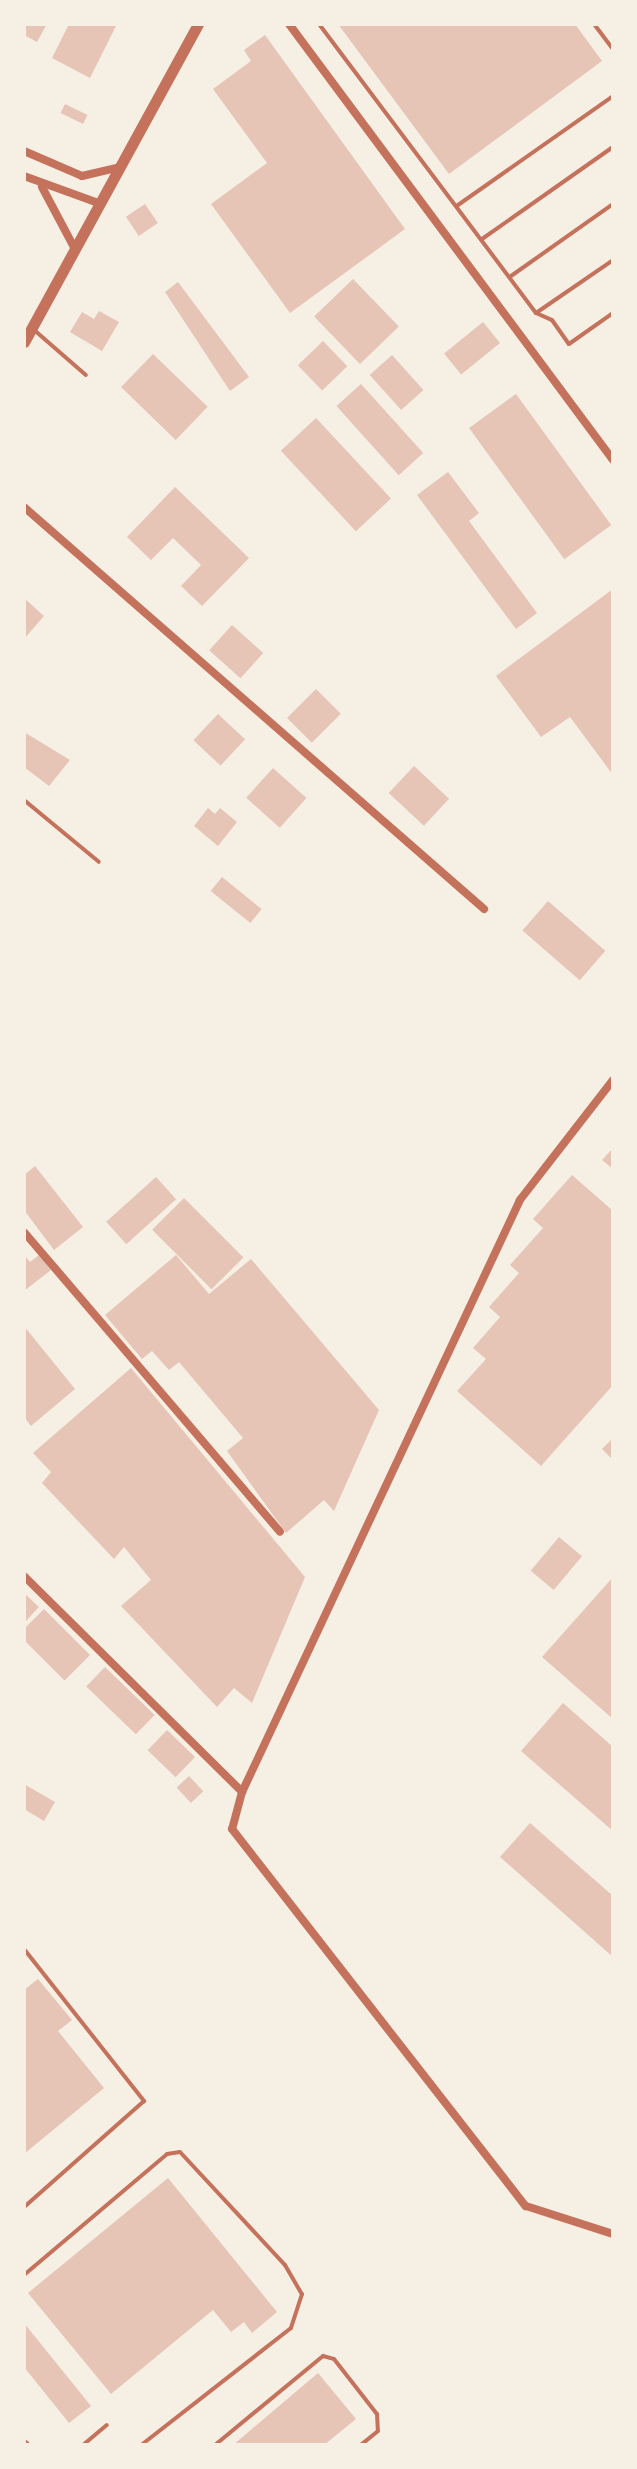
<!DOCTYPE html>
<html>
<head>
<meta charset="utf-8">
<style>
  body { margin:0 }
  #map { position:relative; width:637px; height:2469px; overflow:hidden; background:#f6efe4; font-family:Helvetica,sans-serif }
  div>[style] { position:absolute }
  .building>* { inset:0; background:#e6c5b7; transform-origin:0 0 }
  .service>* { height:4px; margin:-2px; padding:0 2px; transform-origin:2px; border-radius:2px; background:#c5725c }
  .minor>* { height:8px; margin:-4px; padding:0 4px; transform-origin:4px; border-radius:4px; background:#c5725c }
  .tertiary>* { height:11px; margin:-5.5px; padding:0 5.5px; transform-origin:5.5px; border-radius:5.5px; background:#c5725c }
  span { translate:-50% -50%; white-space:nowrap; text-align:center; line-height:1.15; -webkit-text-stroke:7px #f6efe4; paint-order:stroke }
  .frame { position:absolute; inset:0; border:26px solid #f6efe4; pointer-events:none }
</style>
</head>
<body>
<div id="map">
  <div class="building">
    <div style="clip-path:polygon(26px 24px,47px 24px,37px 42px,24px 35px)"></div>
    <div style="clip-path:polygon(69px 24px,117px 24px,90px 78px,52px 58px)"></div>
    <div style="clip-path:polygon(338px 24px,575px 24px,602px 61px,449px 174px)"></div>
    <div style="clip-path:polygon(265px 35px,405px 229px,290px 313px,211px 204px,267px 163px,213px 89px,251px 61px,244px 50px)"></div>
    <div style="left:65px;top:104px;width:25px;height:10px;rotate:26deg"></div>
    <div style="left:145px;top:204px;width:23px;height:23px;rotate:56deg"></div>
    <div style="left:353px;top:279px;width:66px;height:54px;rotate:46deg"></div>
    <div style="clip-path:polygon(178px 282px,249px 377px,230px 391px,165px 292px)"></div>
    <div style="clip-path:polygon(99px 311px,119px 322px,102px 351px,70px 332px,82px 312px,94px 319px)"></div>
    <div style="left:483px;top:322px;width:27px;height:50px;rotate:51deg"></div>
    <div style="left:323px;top:341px;width:35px;height:35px;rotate:46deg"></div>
    <div style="left:153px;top:354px;width:76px;height:46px;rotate:44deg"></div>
    <div style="left:392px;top:355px;width:47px;height:30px;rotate:48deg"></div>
    <div style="left:361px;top:384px;width:93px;height:33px;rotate:48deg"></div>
    <div style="left:516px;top:394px;width:162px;height:58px;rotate:54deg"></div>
    <div style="left:316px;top:418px;width:110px;height:48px;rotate:47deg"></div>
    <div style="clip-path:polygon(448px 472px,479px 513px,469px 521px,537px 613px,516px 629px,417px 495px)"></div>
    <div style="clip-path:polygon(175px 487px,249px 558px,202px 606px,181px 586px,201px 565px,173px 538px,151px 560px,127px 537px)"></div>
    <div style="clip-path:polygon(613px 589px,613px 775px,570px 717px,541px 737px,496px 676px)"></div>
    <div style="clip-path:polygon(24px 598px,44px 616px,24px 639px)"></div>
    <div style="left:232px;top:625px;width:42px;height:34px;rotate:42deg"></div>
    <div style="left:316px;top:689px;width:35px;height:41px;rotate:45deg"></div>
    <div style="left:218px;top:714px;width:37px;height:36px;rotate:43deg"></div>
    <div style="clip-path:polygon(24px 732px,70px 760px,49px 786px,24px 767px)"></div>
    <div style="left:414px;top:766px;width:48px;height:37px;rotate:43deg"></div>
    <div style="left:273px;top:768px;width:45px;height:40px;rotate:42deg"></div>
    <div style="clip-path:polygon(208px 808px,215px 814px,220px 808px,237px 822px,218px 846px,194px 826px)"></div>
    <div style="left:222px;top:877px;width:51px;height:18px;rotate:39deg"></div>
    <div style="left:548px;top:901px;width:76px;height:39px;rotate:41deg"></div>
    <div style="clip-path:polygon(613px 1148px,613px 1169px,602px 1160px)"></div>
    <div style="clip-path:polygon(35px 1166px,83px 1227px,54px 1250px,24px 1210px,24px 1175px)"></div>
    <div style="clip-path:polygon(572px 1175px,613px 1211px,613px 1385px,541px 1466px,457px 1391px,486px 1359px,473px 1348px,500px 1317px,489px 1307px,519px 1273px,510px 1265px,543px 1228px,533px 1219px)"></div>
    <div style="left:156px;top:1177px;width:30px;height:67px;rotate:48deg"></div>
    <div style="left:184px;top:1198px;width:84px;height:45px;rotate:45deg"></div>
    <div style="clip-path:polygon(24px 1255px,30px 1262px,39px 1255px,51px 1270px,24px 1291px)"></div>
    <div style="clip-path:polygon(176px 1255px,209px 1294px,251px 1259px,379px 1410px,334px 1511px,324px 1500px,286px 1533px,227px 1451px,243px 1438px,179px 1362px,169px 1370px,152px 1351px,142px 1359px,105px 1315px)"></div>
    <div style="clip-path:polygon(24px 1326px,75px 1389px,31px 1426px,24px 1417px)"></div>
    <div style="clip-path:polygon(131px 1368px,305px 1577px,252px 1703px,234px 1688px,217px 1707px,121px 1606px,151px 1580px,124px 1547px,114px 1559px,42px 1483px,51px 1472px,33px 1453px)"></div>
    <div style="clip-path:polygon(613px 1438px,613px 1460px,602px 1449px)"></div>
    <div style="left:559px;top:1537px;width:30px;height:44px;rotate:40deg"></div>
    <div style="clip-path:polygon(613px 1577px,613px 1719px,542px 1657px)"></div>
    <div style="clip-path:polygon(24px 1593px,39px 1607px,24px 1623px)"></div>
    <div style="left:44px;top:1609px;width:65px;height:36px;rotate:45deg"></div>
    <div style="left:105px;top:1667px;width:69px;height:27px;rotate:44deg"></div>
    <div style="clip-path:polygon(563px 1703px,613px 1747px,613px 1831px,521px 1751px)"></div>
    <div style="left:167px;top:1730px;width:39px;height:28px;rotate:44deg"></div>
    <div style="left:189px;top:1776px;width:21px;height:17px;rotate:47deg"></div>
    <div style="clip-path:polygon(24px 1784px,55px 1802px,44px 1821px,24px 1809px)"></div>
    <div style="clip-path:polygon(530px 1823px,613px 1896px,613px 1957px,500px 1857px)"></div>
    <div style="clip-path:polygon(38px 1979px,72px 2020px,58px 2031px,104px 2088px,24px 2154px,24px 1990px)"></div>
    <div style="clip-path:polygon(168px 2178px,277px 2312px,252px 2333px,244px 2322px,231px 2332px,213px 2310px,111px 2394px,28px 2293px)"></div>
    <div style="clip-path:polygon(24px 2323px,91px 2406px,69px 2423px,24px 2367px)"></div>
    <div style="clip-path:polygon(318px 2373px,356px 2419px,324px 2445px,233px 2445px)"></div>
  </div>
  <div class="service">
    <div style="left:319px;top:24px;width:361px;rotate:53.1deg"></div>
    <div style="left:536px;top:313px;width:17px;rotate:24deg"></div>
    <div style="left:552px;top:320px;width:29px;rotate:55deg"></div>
    <div style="left:569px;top:344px;width:54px;rotate:-35.2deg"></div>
    <div style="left:594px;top:24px;width:31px;rotate:53deg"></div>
    <div style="left:458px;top:205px;width:189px;rotate:-35.1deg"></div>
    <div style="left:482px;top:239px;width:160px;rotate:-35.1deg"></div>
    <div style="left:511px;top:276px;width:125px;rotate:-35.2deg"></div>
    <div style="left:536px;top:313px;width:93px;rotate:-34.5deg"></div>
    <div style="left:33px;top:329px;width:70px;rotate:41deg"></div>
    <div style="left:24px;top:800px;width:97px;rotate:39.6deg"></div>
    <div style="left:24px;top:1949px;width:194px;rotate:51.7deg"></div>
    <div style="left:144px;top:2101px;width:160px;rotate:138.5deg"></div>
    <div style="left:24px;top:2275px;width:187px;rotate:-40.2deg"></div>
    <div style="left:167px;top:2154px;width:13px;rotate:-9deg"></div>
    <div style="left:180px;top:2152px;width:154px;rotate:47.1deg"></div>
    <div style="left:285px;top:2265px;width:34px;rotate:60deg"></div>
    <div style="left:302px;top:2294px;width:36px;rotate:108deg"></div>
    <div style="left:291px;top:2328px;width:190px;rotate:142deg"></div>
    <div style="left:83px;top:2445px;width:31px;rotate:-40deg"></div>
    <div style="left:215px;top:2445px;width:140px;rotate:-39.5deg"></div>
    <div style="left:323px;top:2356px;width:11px;rotate:15deg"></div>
    <div style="left:334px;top:2359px;width:70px;rotate:52deg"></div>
    <div style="left:377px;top:2414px;width:17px;rotate:87deg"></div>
    <div style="left:378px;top:2431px;width:22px;rotate:141deg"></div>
  </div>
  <div class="minor">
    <div style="left:289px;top:24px;width:543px;rotate:53.38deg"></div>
    <div style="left:24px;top:151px;width:63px;rotate:23.3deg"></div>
    <div style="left:82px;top:176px;width:39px;rotate:-13deg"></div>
    <div style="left:24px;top:176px;width:82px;rotate:20deg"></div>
    <div style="left:42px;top:187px;width:70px;rotate:62deg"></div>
    <div style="left:24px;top:507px;width:611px;rotate:41.15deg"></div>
    <div style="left:613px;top:1080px;width:152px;rotate:127.8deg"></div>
    <div style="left:520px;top:1200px;width:654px;rotate:115.15deg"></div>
    <div style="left:242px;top:1792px;width:38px;rotate:105deg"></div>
    <div style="left:232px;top:1829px;width:478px;rotate:52.1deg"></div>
    <div style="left:526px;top:2206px;width:91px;rotate:17.8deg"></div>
    <div style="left:24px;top:1232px;width:394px;rotate:49.5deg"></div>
    <div style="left:24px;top:1576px;width:307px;rotate:44.7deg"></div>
    <div style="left:24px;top:2443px;width:3px;rotate:45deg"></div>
  </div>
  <div class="tertiary">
    <div style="left:24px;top:342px;width:362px;rotate:-61.3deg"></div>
  </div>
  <div class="frame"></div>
</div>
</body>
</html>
